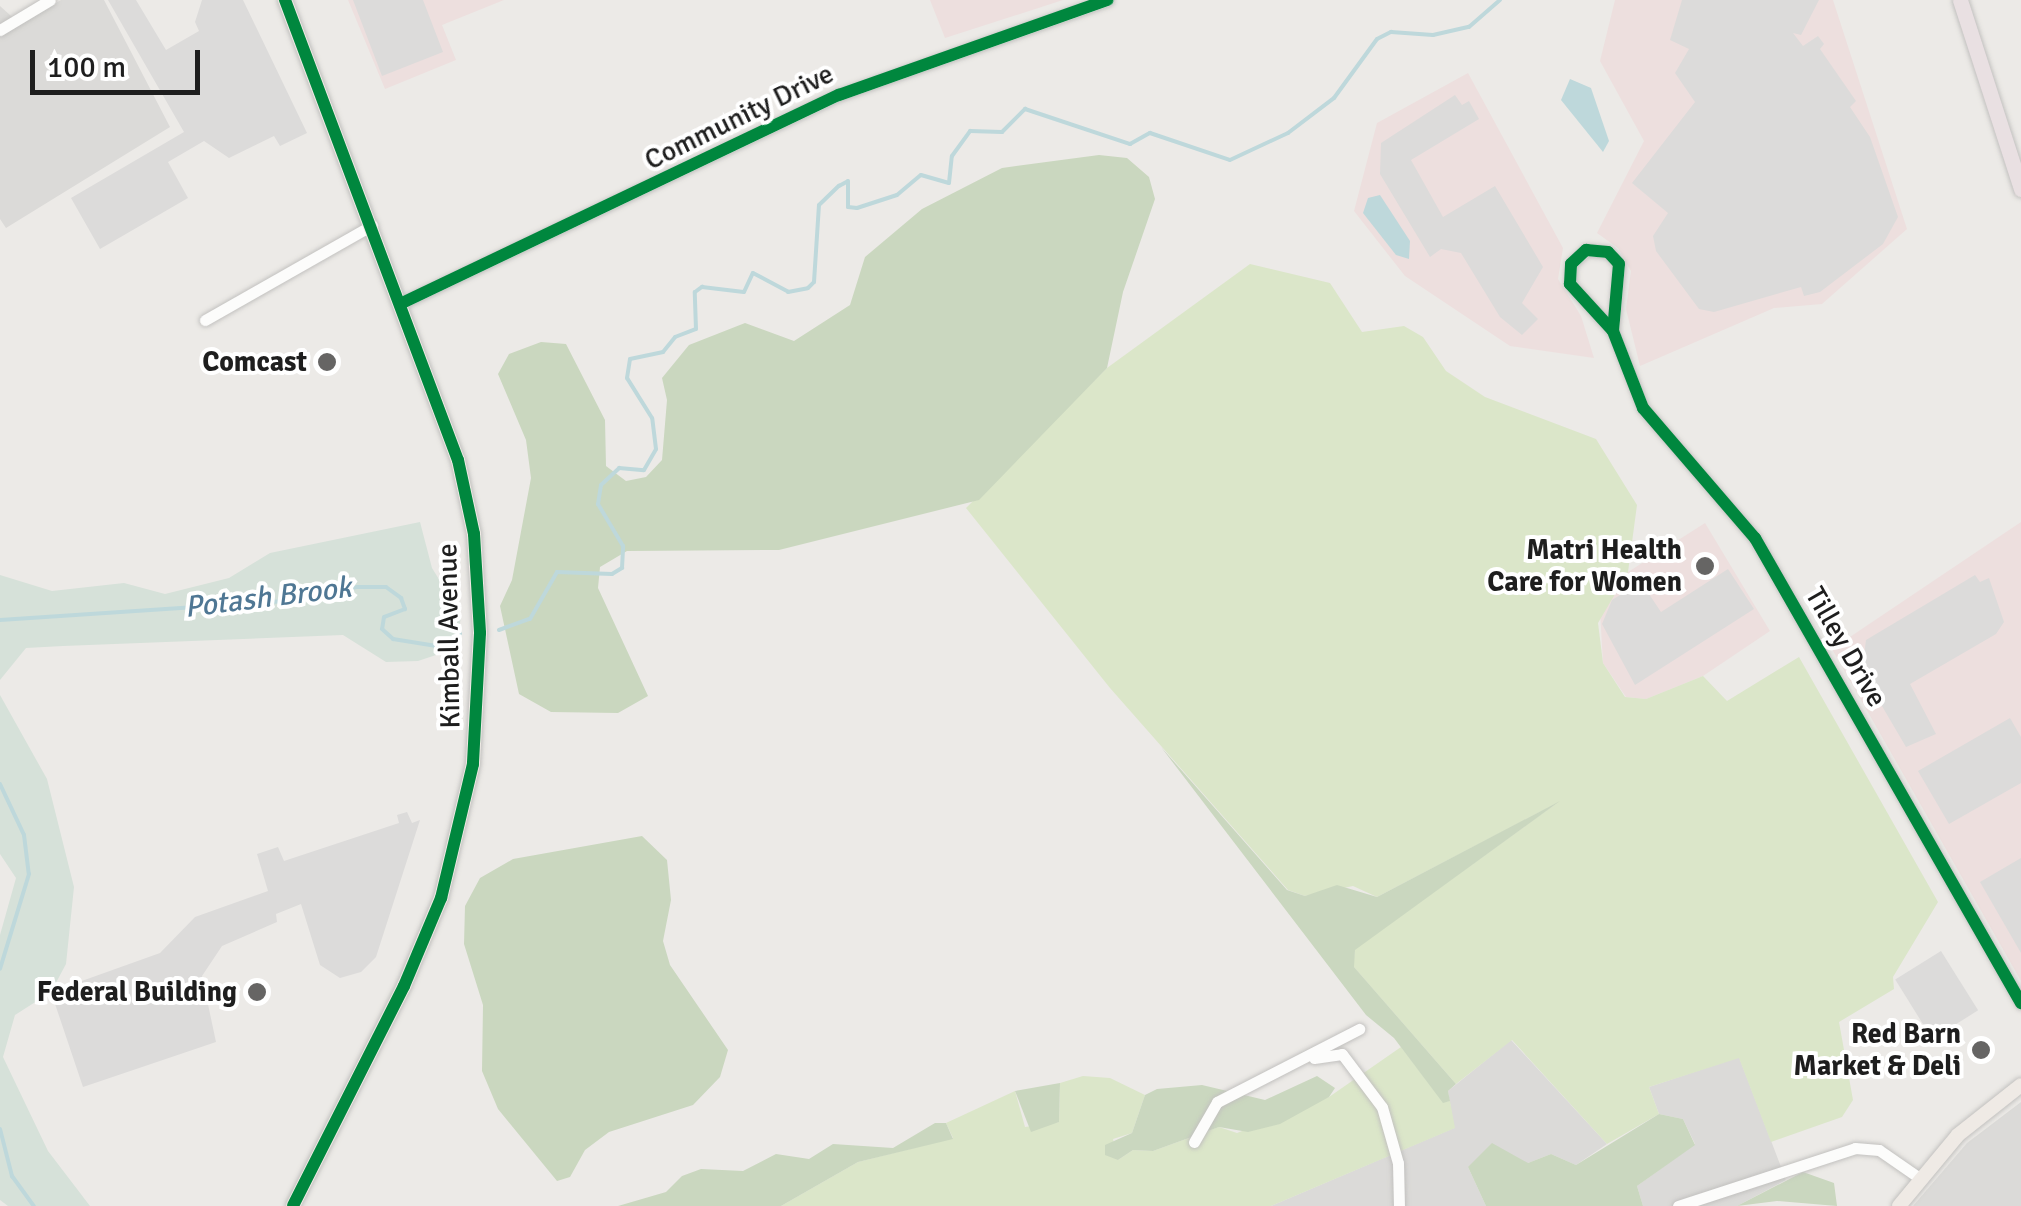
<!DOCTYPE html>
<html>
<head>
<meta charset="utf-8">
<style>
  body { margin:0 }
  #map { position:relative; width:2021px; height:1206px; overflow:hidden; background:#eceae7; font-family:Signika,sans-serif }
  div>[style] { position:absolute }
  .residential>* { inset:0; background:#dbdad8 }
  .commercial>* { inset:0; background:#eddfde }
  .grass>* { inset:0; background:#dbe6c9 }
  .forest>* { inset:0; background:#cad7bf }
  .wetland>* { inset:0; background:#d6e1d9 }
  .parking>* { inset:0; background:#dcdbda; transform-origin:0 0 }
  .water>* { inset:0; background:#bed8db }
  .stream>* { height:4px; margin:-2px; padding:0 2px; transform-origin:2px; border-radius:2px; background:#bed8db }
  .roads { filter:drop-shadow(0 0 2px #c2c1bf) drop-shadow(0 0 2px #c2c1bf) }
  .minor>* { height:11px; margin:-5.5px; padding:0 5.5px; transform-origin:5.5px; border-radius:5.5px; background:#fcfcfb }
  .major>* { height:14px; margin:-7px; padding:0 7px; transform-origin:7px; border-radius:7px; background:#efeae5 }
  .highway>* { height:15px; margin:-7.5px; padding:0 7.5px; transform-origin:7.5px; border-radius:7.5px; background:#e9e0e2 }
  .cycleway>* { height:12px; margin:-6px; padding:0 6px; transform-origin:6px; border-radius:6px; background:#00873e }
  .dots>* { width:28px; height:28px; translate:-50% -50%; box-sizing:border-box; border:5px solid #fff; border-radius:50% }
  span { translate:-50% -50%; white-space:nowrap; text-align:center; line-height:1.15; -webkit-text-stroke:8px #fff; paint-order:stroke }
  .street-label { font-size:28px; color:#1e1e1e }
  .poi-label { font-size:28px; color:#1e1e1e; font-weight:700 }
  .right { translate:-100% -50%; text-align:right }
  .water-label { font-size:30px; color:#4f7794; font-style:italic }
  .scale { position:absolute; left:30px; top:50px; width:170px; height:45px; box-sizing:border-box; border:5px solid #1e1e1e; border-top:0; padding-left:12px; font-size:30px; line-height:35px; white-space:nowrap; color:#1e1e1e; -webkit-text-stroke:8px #fff; paint-order:stroke }
</style>
</head>
<body>
<div id="map">
  <div class="residential">
    <div style="clip-path:polygon(61px 0,104px 0,170px 127px,6px 228px,0 219px,0 6px,20px 24px)"></div>
    <div style="clip-path:polygon(1511px 1040px,1607px 1144px,1576px 1165px,1551px 1154px,1528px 1163px,1468px 1167px,1486px 1206px,1271px 1206px,1454px 1128px,1448px 1091px)"></div>
    <div style="clip-path:polygon(1739px 1057px,1786px 1180px,1737px 1206px,1643px 1206px,1637px 1186px,1695px 1144px,1683px 1119px,1659px 1114px,1649px 1087px)"></div>
    <div style="clip-path:polygon(2021px 1102px,2021px 1206px,1913px 1206px,1967px 1143px)"></div>
  </div>
  <div class="commercial">
    <div style="clip-path:polygon(348px 0,504px 0,442px 25px,456px 60px,385px 89px)"></div>
    <div style="clip-path:polygon(930px 0,1063px 0,945px 38px)"></div>
    <div style="clip-path:polygon(1615px 0,1833px 0,1907px 229px,1822px 304px,1774px 308px,1640px 366px,1626px 309px,1631px 271px,1618px 248px,1597px 233px,1644px 141px,1600px 61px)"></div>
    <div style="clip-path:polygon(1468px 73px,1563px 248px,1558px 279px,1581px 316px,1594px 358px,1510px 346px,1405px 276px,1354px 211px,1377px 123px)"></div>
    <div style="clip-path:polygon(2021px 522px,2021px 981px,1832px 649px)"></div>
    <div style="clip-path:polygon(1705px 523px,1770px 631px,1703px 676px,1646px 699px,1626px 697px,1603px 663px,1600px 611px,1628px 572px)"></div>
  </div>
  <div class="grass">
    <div style="clip-path:polygon(1250px 264px,1330px 283px,1362px 332px,1404px 326px,1423px 337px,1446px 371px,1485px 397px,1596px 439px,1637px 505px,1628px 572px,1598px 623px,1603px 663px,1625px 697px,1646px 699px,1703px 676px,1727px 701px,1799px 657px,1938px 902px,1893px 977px,1894px 989px,1839px 1022px,1853px 1100px,1842px 1117px,1771px 1142px,1739px 1058px,1649px 1087px,1659px 1114px,1607px 1144px,1512px 1040px,1456px 1084px,1353px 966px,1355px 949px,1557px 803px,1377px 897px,1353px 886px,1305px 896px,1288px 890px,1110px 688px,966px 508px,1107px 368px)"></div>
    <div style="clip-path:polygon(1401px 1047px,1443px 1102px,1450px 1101px,1455px 1128px,1271px 1206px,781px 1206px,858px 1162px,953px 1138px,946px 1123px,1015px 1091px,1025px 1127px,1059px 1122px,1060px 1083px,1083px 1076px,1110px 1078px,1145px 1095px,1132px 1133px,1113px 1139px,1118px 1160px,1133px 1150px,1153px 1151px,1219px 1127px,1237px 1133px,1329px 1097px)"></div>
  </div>
  <div class="forest">
    <div style="clip-path:polygon(1099px 155px,1127px 158px,1149px 177px,1155px 199px,1123px 292px,1107px 368px,979px 500px,779px 550px,627px 551px,600px 567px,598px 588px,648px 696px,618px 713px,551px 712px,519px 694px,500px 606px,512px 580px,531px 478px,526px 440px,498px 374px,509px 354px,541px 342px,566px 344px,605px 420px,606px 466px,626px 481px,646px 477px,662px 460px,667px 400px,662px 378px,689px 345px,745px 323px,794px 341px,850px 305px,865px 257px,922px 209px,1002px 168px)"></div>
    <div style="clip-path:polygon(1161px 747px,1287px 890px,1305px 896px,1337px 885px,1377px 897px,1560px 801px,1355px 950px,1354px 967px,1456px 1084px,1448px 1091px,1450px 1101px,1443px 1103px,1394px 1038px,1366px 1015px)"></div>
    <div style="clip-path:polygon(642px 836px,667px 860px,671px 900px,663px 941px,670px 965px,728px 1050px,720px 1077px,693px 1105px,609px 1132px,585px 1150px,570px 1177px,557px 1181px,498px 1109px,482px 1071px,483px 1005px,464px 944px,465px 906px,480px 878px,513px 859px)"></div>
    <div style="clip-path:polygon(1317px 1076px,1335px 1088px,1329px 1097px,1280px 1124px,1248px 1132px,1219px 1127px,1153px 1151px,1133px 1150px,1118px 1160px,1105px 1155px,1105px 1145px,1132px 1133px,1145px 1095px,1157px 1089px,1202px 1085px,1265px 1100px)"></div>
    <div style="clip-path:polygon(1060px 1083px,1059px 1122px,1031px 1132px,1015px 1091px)"></div>
    <div style="clip-path:polygon(1659px 1114px,1683px 1119px,1695px 1145px,1637px 1186px,1643px 1206px,1486px 1206px,1468px 1167px,1492px 1143px,1528px 1163px,1551px 1154px,1576px 1165px)"></div>
    <div style="clip-path:polygon(935px 1123px,946px 1123px,953px 1139px,858px 1162px,781px 1206px,618px 1206px,666px 1192px,682px 1176px,701px 1169px,743px 1171px,776px 1154px,809px 1159px,833px 1144px,893px 1148px)"></div>
    <div style="clip-path:polygon(1803px 1172px,1834px 1183px,1837px 1206px,1777px 1201px,1737px 1206px)"></div>
  </div>
  <div class="wetland">
    <div style="clip-path:polygon(420px 522px,432px 568px,461px 615px,457px 648px,418px 661px,386px 662px,343px 635px,63px 646px,26px 648px,0 680px,0 575px,52px 591px,124px 583px,165px 594px,229px 578px,270px 553px)"></div>
    <div style="clip-path:polygon(0 695px,47px 779px,74px 887px,66px 964px,51px 992px,15px 1015px,3px 1057px,48px 1151px,90px 1206px,8px 1206px,0 1200px,0 935px,16px 878px,0 854px)"></div>
  </div>
  <div class="parking">
    <div style="clip-path:polygon(108px 0,136px 0,166px 50px,199px 31px,195px 22px,202px 0,243px 0,307px 133px,280px 146px,274px 136px,229px 158px,204px 141px,168px 162px,188px 198px,100px 249px,71px 198px,184px 132px)"></div>
    <div style="clip-path:polygon(353px 0,423px 0,443px 52px,382px 76px)"></div>
    <div style="clip-path:polygon(1682px 0,1819px 0,1801px 35px,1793px 33px,1803px 46px,1818px 36px,1824px 44px,1820px 49px,1856px 101px,1850px 107px,1870px 137px,1898px 217px,1883px 244px,1820px 292px,1804px 296px,1801px 287px,1714px 312px,1699px 309px,1656px 251px,1653px 236px,1668px 213px,1632px 183px,1695px 102px,1675px 73px,1689px 49px,1670px 40px)"></div>
    <div style="clip-path:polygon(1455px 95px,1462px 105px,1469px 101px,1479px 119px,1411px 160px,1443px 217px,1495px 186px,1543px 267px,1522px 303px,1538px 319px,1522px 335px,1500px 317px,1461px 253px,1441px 249px,1430px 257px,1380px 174px,1381px 143px)"></div>
    <div style="clip-path:polygon(1728px 569px,1754px 609px,1635px 685px,1602px 624px,1612px 600px,1641px 582px,1661px 612px)"></div>
    <div style="clip-path:polygon(1975px 575px,1980px 582px,1989px 578px,2004px 622px,1996px 634px,1910px 684px,1936px 734px,1906px 747px,1862px 672px,1866px 640px)"></div>
    <div style="clip-path:polygon(2010px 718px,2021px 737px,2021px 783px,1949px 824px,1918px 771px)"></div>
    <div style="clip-path:polygon(407px 812px,412px 823px,420px 820px,376px 957px,361px 972px,340px 978px,320px 965px,301px 904px,276px 914px,277px 922px,222px 946px,202px 976px,216px 1042px,83px 1087px,51px 992px,160px 953px,195px 917px,268px 891px,257px 854px,278px 847px,284px 861px,399px 823px,397px 815px)"></div>
    <div style="clip-path:polygon(2021px 858px,2021px 953px,1980px 882px)"></div>
    <div style="left:1941px;top:951px;width:70px;height:54px;rotate:58deg"></div>
  </div>
  <div class="water">
    <div style="clip-path:polygon(1570px 79px,1591px 88px,1609px 141px,1603px 152px,1561px 100px)"></div>
    <div style="clip-path:polygon(1380px 195px,1410px 241px,1409px 259px,1396px 255px,1363px 213px,1368px 198px)"></div>
  </div>
  <div class="stream">
    <div style="left:0;top:620px;width:290px;rotate:-3.8deg"></div>
    <div style="left:289px;top:601px;width:69px;rotate:-11.6deg"></div>
    <div style="left:357px;top:587px;width:29px"></div>
    <div style="left:386px;top:587px;width:19px;rotate:36deg"></div>
    <div style="left:401px;top:598px;width:12px;rotate:70deg"></div>
    <div style="left:405px;top:609px;width:22px;rotate:159deg"></div>
    <div style="left:384px;top:617px;width:12px;rotate:99deg"></div>
    <div style="left:382px;top:629px;width:15px;rotate:42deg"></div>
    <div style="left:393px;top:639px;width:44px;rotate:9.2deg"></div>
    <div style="left:436px;top:646px;width:27px;rotate:-27deg"></div>
    <div style="left:499px;top:630px;width:33px;rotate:-20deg"></div>
    <div style="left:530px;top:619px;width:54px;rotate:-60.1deg"></div>
    <div style="left:557px;top:572px;width:55px;rotate:2.1deg"></div>
    <div style="left:612px;top:574px;width:12px;rotate:-31deg"></div>
    <div style="left:622px;top:568px;width:22px;rotate:-87deg"></div>
    <div style="left:623px;top:546px;width:49px;rotate:-120.8deg"></div>
    <div style="left:598px;top:504px;width:19px;rotate:-81deg"></div>
    <div style="left:601px;top:485px;width:25px;rotate:-43deg"></div>
    <div style="left:619px;top:468px;width:25px;rotate:5deg"></div>
    <div style="left:644px;top:470px;width:24px;rotate:-60deg"></div>
    <div style="left:656px;top:449px;width:31px;rotate:-97deg"></div>
    <div style="left:652px;top:418px;width:47px;rotate:-122deg"></div>
    <div style="left:627px;top:378px;width:19px;rotate:-81deg"></div>
    <div style="left:630px;top:359px;width:34px;rotate:-12deg"></div>
    <div style="left:663px;top:352px;width:19px;rotate:-51deg"></div>
    <div style="left:675px;top:337px;width:22px;rotate:-21deg"></div>
    <div style="left:696px;top:329px;width:37px;rotate:-92deg"></div>
    <div style="left:695px;top:292px;width:9px;rotate:-36deg"></div>
    <div style="left:702px;top:287px;width:42px;rotate:6.8deg"></div>
    <div style="left:744px;top:292px;width:21px;rotate:-65deg"></div>
    <div style="left:753px;top:273px;width:40px;rotate:28deg"></div>
    <div style="left:788px;top:292px;width:20px;rotate:-11deg"></div>
    <div style="left:808px;top:288px;width:8px;rotate:-45deg"></div>
    <div style="left:814px;top:282px;width:77px;rotate:-86.3deg"></div>
    <div style="left:819px;top:205px;width:28px;rotate:-44deg"></div>
    <div style="left:839px;top:186px;width:10px;rotate:-29deg"></div>
    <div style="left:848px;top:181px;width:26px;rotate:90deg"></div>
    <div style="left:848px;top:207px;width:9px;rotate:6deg"></div>
    <div style="left:857px;top:208px;width:42px;rotate:-18deg"></div>
    <div style="left:897px;top:195px;width:31px;rotate:-40deg"></div>
    <div style="left:921px;top:175px;width:29px;rotate:16deg"></div>
    <div style="left:949px;top:183px;width:27px;rotate:-84deg"></div>
    <div style="left:952px;top:156px;width:31px;rotate:-54deg"></div>
    <div style="left:970px;top:131px;width:32px;rotate:2deg"></div>
    <div style="left:1002px;top:132px;width:33px;rotate:-45deg"></div>
    <div style="left:1025px;top:109px;width:111px;rotate:18.4deg"></div>
    <div style="left:1130px;top:144px;width:23px;rotate:-29deg"></div>
    <div style="left:1150px;top:133px;width:84px;rotate:18.6deg"></div>
    <div style="left:1230px;top:160px;width:64px;rotate:-25deg"></div>
    <div style="left:1288px;top:133px;width:58px;rotate:-37.3deg"></div>
    <div style="left:1334px;top:98px;width:73px;rotate:-53.9deg"></div>
    <div style="left:1377px;top:39px;width:16px;rotate:-27deg"></div>
    <div style="left:1391px;top:32px;width:42px;rotate:4.1deg"></div>
    <div style="left:1433px;top:35px;width:37px;rotate:-13deg"></div>
    <div style="left:1469px;top:27px;width:41px;rotate:-41.1deg"></div>
    <div style="left:0;top:784px;width:56px;rotate:64.8deg"></div>
    <div style="left:24px;top:835px;width:39px;rotate:83deg"></div>
    <div style="left:29px;top:874px;width:99px;rotate:107deg"></div>
    <div style="left:0;top:1129px;width:49px;rotate:75.7deg"></div>
    <div style="left:12px;top:1176px;width:37px;rotate:54deg"></div>
  </div>
  <div class="roads">
    <div class="minor">
      <div style="left:0;top:30px;width:58px;rotate:-31deg"></div>
      <div style="left:402px;top:303px;width:484px;rotate:-25.5deg"></div>
      <div style="left:839px;top:95px;width:285px;rotate:-19.5deg"></div>
      <div style="left:205px;top:320px;width:192px;rotate:-29.6deg"></div>
      <div style="left:1613px;top:331px;width:64px;rotate:-132.5deg"></div>
      <div style="left:1570px;top:284px;width:20px;rotate:-87deg"></div>
      <div style="left:1571px;top:264px;width:21px;rotate:-43deg"></div>
      <div style="left:1586px;top:250px;width:22px;rotate:5deg"></div>
      <div style="left:1608px;top:252px;width:16px;rotate:47deg"></div>
      <div style="left:1619px;top:264px;width:67px;rotate:95.1deg"></div>
      <div style="left:1613px;top:331px;width:83px;rotate:68.7deg"></div>
      <div style="left:1643px;top:408px;width:172px;rotate:49.3deg"></div>
      <div style="left:1755px;top:538px;width:536px;rotate:60.23deg"></div>
      <div style="left:1314px;top:1058px;width:28px;rotate:-8deg"></div>
      <div style="left:1342px;top:1054px;width:66px;rotate:53deg"></div>
      <div style="left:1382px;top:1107px;width:58px;rotate:74.1deg"></div>
      <div style="left:1398px;top:1163px;width:43px;rotate:88.7deg"></div>
      <div style="left:1194px;top:1142px;width:46px;rotate:-60.1deg"></div>
      <div style="left:1217px;top:1102px;width:160px;rotate:-27.2deg"></div>
      <div style="left:1678px;top:1206px;width:186px;rotate:-18.1deg"></div>
      <div style="left:1855px;top:1148px;width:24px;rotate:5deg"></div>
      <div style="left:1879px;top:1150px;width:47px;rotate:34.7deg"></div>
    </div>
    <div class="major">
      <div style="left:285px;top:0;width:491px;rotate:69.4deg"></div>
      <div style="left:458px;top:460px;width:76px;rotate:77.8deg"></div>
      <div style="left:474px;top:534px;width:99px;rotate:86.5deg"></div>
      <div style="left:480px;top:633px;width:131px;rotate:93.1deg"></div>
      <div style="left:473px;top:764px;width:138px;rotate:103.4deg"></div>
      <div style="left:441px;top:898px;width:95px;rotate:112.8deg"></div>
      <div style="left:404px;top:986px;width:246px;rotate:116.8deg"></div>
      <div style="left:1899px;top:1206px;width:92px;rotate:-50.3deg"></div>
      <div style="left:1958px;top:1135px;width:80px;rotate:-38.4deg"></div>
    </div>
    <div class="highway">
      <div style="left:1960px;top:0;width:199px;rotate:72.1deg"></div>
    </div>
  </div>
  <div class="cycleway">
    <div style="left:285px;top:0;width:491px;rotate:69.4deg"></div>
    <div style="left:458px;top:460px;width:76px;rotate:77.8deg"></div>
    <div style="left:474px;top:534px;width:99px;rotate:86.5deg"></div>
    <div style="left:480px;top:633px;width:131px;rotate:93.1deg"></div>
    <div style="left:473px;top:764px;width:138px;rotate:103.4deg"></div>
    <div style="left:441px;top:898px;width:95px;rotate:112.8deg"></div>
    <div style="left:404px;top:986px;width:246px;rotate:116.8deg"></div>
    <div style="left:402px;top:303px;width:484px;rotate:-25.5deg"></div>
    <div style="left:839px;top:95px;width:285px;rotate:-19.5deg"></div>
    <div style="left:1613px;top:331px;width:64px;rotate:-132.5deg"></div>
    <div style="left:1570px;top:284px;width:20px;rotate:-87deg"></div>
    <div style="left:1571px;top:264px;width:21px;rotate:-43deg"></div>
    <div style="left:1586px;top:250px;width:22px;rotate:5deg"></div>
    <div style="left:1608px;top:252px;width:16px;rotate:47deg"></div>
    <div style="left:1619px;top:264px;width:67px;rotate:95.1deg"></div>
    <div style="left:1613px;top:331px;width:83px;rotate:68.7deg"></div>
    <div style="left:1643px;top:408px;width:172px;rotate:49.3deg"></div>
    <div style="left:1755px;top:538px;width:536px;rotate:60.23deg"></div>
  </div>
  <div class="dots">
    <div style="left:327px;top:362px;background:#666564"></div>
    <div style="left:1705px;top:566px;background:#666564"></div>
    <div style="left:257px;top:992px;background:#666564"></div>
    <div style="left:1981px;top:1050px;background:#666564"></div>
  </div>
  <div class="street-label">
    <span style="left:739px;top:117px;rotate:-26deg">Community Drive</span>
    <span style="left:449px;top:636px;rotate:-91deg">Kimball Avenue</span>
    <span style="left:1846px;top:647px;rotate:60deg">Tilley Drive</span>
  </div>
  <div class="poi-label">
    <span class="right" style="left:307px;top:362px">Comcast</span>
    <span class="right" style="left:1682px;top:566px">Matri Health<br>Care for Women</span>
    <span class="right" style="left:237px;top:992px">Federal Building</span>
    <span class="right" style="left:1961px;top:1050px">Red Barn<br>Market &amp; Deli</span>
  </div>
  <div class="water-label">
    <span style="left:268px;top:598px;rotate:-7deg">Potash Brook</span>
  </div>
  <div class="scale">100 m</div>
</div>
</body>
</html>
